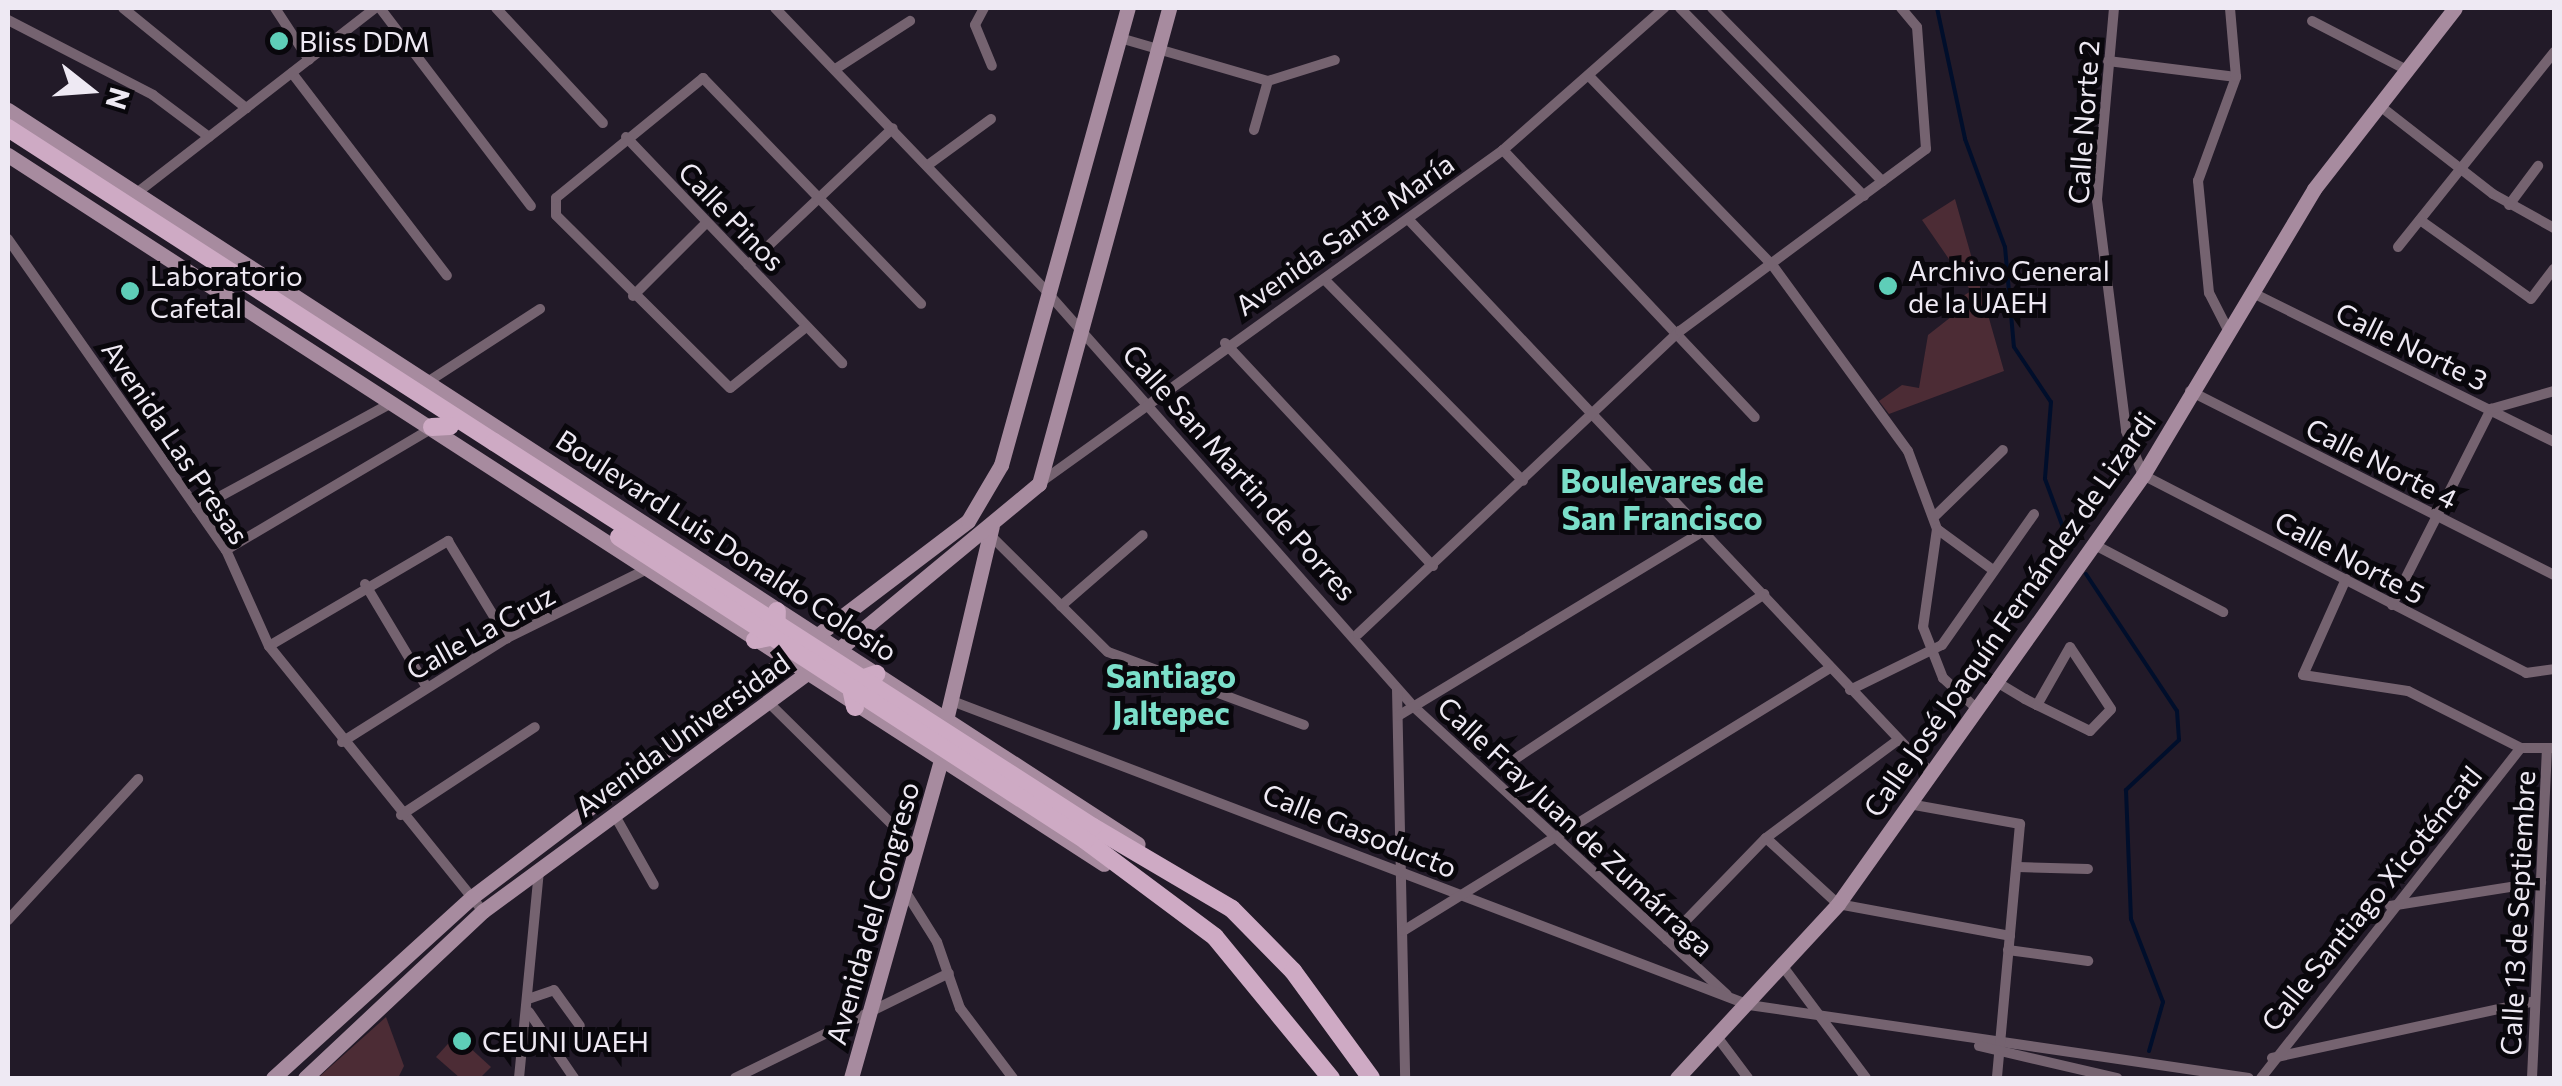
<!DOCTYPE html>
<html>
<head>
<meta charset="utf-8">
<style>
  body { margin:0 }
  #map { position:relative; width:2562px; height:1086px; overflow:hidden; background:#221a28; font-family:Commissioner,sans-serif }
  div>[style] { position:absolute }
  .green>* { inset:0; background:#4c2c35 }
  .stream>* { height:4px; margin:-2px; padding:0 2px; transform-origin:2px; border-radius:2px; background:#000e2b }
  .street>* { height:10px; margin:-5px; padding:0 5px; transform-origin:5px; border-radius:5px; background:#756370 }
  .secondary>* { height:15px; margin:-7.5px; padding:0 7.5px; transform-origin:7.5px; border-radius:7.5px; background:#a78b9f }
  .primary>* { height:18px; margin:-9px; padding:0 9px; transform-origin:9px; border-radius:9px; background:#ceaac4 }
  .primary-bridge>* { height:18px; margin:-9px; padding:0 9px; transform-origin:9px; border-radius:9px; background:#ceaac4 }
  .dots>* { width:28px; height:28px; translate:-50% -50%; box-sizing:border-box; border:5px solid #09070c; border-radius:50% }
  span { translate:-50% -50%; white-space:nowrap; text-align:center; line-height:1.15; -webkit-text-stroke:10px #09070c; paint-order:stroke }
  .poi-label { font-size:28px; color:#eee9f3 }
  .left { translate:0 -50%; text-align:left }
  .street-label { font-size:28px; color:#eee9f3 }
  .quarter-label { font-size:32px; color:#7bdfca; font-weight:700 }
  .frame { position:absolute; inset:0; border:10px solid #eee9f3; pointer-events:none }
  .north { position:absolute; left:40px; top:40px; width:100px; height:100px; -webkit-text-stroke:8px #09070c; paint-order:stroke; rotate:107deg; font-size:28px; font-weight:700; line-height:40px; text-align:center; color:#eee9f3 }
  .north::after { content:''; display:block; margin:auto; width:35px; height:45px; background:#eee9f3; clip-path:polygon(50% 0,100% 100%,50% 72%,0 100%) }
</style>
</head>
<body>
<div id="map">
  <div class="green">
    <div style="clip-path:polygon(1955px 199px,2004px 371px,1889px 414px,1879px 401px,1902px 385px,1919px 388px,1928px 335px,1965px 306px,1960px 298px,1971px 291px,1922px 220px)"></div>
    <div style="clip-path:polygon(386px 1017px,404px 1066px,398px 1078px,320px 1076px)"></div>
    <div style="clip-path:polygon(456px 1035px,491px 1067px,480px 1078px,460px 1078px,436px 1057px)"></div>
  </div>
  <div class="stream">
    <div style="left:1937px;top:8px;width:134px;rotate:77.9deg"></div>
    <div style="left:1965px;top:139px;width:115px;rotate:69.7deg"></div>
    <div style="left:2005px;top:247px;width:100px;rotate:84.9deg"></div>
    <div style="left:2014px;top:347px;width:66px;rotate:56.1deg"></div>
    <div style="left:2051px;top:402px;width:77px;rotate:94.5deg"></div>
    <div style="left:2045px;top:479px;width:75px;rotate:69.6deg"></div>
    <div style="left:2086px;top:574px;width:164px;rotate:56.4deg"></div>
    <div style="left:2177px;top:711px;width:29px;rotate:86deg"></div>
    <div style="left:2179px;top:740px;width:73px;rotate:136.7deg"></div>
    <div style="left:2126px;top:790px;width:129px;rotate:87.8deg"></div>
    <div style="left:2131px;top:919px;width:89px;rotate:68.9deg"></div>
    <div style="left:2163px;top:1002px;width:51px;rotate:105.9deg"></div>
  </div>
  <div class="street">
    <div style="left:123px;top:8px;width:159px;rotate:39.1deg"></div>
    <div style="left:275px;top:8px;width:62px;rotate:56.8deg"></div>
    <div style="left:380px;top:8px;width:249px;rotate:52.7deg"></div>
    <div style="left:496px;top:8px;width:157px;rotate:47.1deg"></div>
    <div style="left:775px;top:8px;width:393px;rotate:46.2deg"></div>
    <div style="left:1047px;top:292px;width:554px;rotate:48.51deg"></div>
    <div style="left:1414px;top:707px;width:425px;rotate:42.6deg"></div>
    <div style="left:984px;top:8px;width:19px;rotate:118deg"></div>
    <div style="left:975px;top:25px;width:44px;rotate:67.5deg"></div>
    <div style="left:1680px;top:8px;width:263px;rotate:45.6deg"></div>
    <div style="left:1712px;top:8px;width:243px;rotate:45.5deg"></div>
    <div style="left:2114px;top:8px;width:193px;rotate:95.1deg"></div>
    <div style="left:2097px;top:200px;width:233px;rotate:82.8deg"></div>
    <div style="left:2126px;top:431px;width:47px;rotate:68.9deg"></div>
    <div style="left:2143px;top:475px;width:431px;rotate:27.3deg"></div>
    <div style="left:2526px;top:673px;width:28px;rotate:-8deg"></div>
    <div style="left:8px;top:20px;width:163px;rotate:27.3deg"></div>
    <div style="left:153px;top:95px;width:70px;rotate:36.9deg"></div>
    <div style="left:2312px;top:21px;width:107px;rotate:27.3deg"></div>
    <div style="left:1120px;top:38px;width:154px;rotate:16.2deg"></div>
    <div style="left:1268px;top:81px;width:70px;rotate:-17.4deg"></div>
    <div style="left:2108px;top:61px;width:129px;rotate:7.1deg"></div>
    <div style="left:837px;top:68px;width:87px;rotate:-32.8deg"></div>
    <div style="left:292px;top:73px;width:255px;rotate:52.6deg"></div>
    <div style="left:1590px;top:77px;width:263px;rotate:45.9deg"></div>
    <div style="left:1773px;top:266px;width:229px;rotate:53.9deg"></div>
    <div style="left:1908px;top:451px;width:83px;rotate:69.6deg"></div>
    <div style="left:1937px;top:529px;width:99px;rotate:98.1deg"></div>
    <div style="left:1923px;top:627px;width:55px;rotate:68.6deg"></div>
    <div style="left:1943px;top:678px;width:43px;rotate:42.2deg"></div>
    <div style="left:2380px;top:106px;width:143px;rotate:37.9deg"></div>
    <div style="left:2493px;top:194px;width:70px;rotate:29.1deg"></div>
    <div style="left:1254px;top:130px;width:51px;rotate:-74.1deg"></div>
    <div style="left:626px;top:137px;width:313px;rotate:46.3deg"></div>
    <div style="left:1503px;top:150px;width:367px;rotate:46.7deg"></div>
    <div style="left:928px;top:165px;width:78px;rotate:-36.1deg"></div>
    <div style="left:138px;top:192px;width:300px;rotate:-37.8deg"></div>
    <div style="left:2509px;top:205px;width:49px;rotate:-53.4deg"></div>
    <div style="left:1408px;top:219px;width:762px;rotate:46.65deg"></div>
    <div style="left:2420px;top:220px;width:136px;rotate:35.4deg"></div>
    <div style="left:2531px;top:299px;width:38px;rotate:-53deg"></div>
    <div style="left:8px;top:239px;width:380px;rotate:55deg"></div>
    <div style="left:226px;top:550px;width:105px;rotate:65.9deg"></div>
    <div style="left:269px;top:646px;width:341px;rotate:51.1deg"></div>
    <div style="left:2398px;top:247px;width:250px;rotate:-51.3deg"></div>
    <div style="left:748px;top:265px;width:199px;rotate:-43.4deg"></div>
    <div style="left:1325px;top:280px;width:282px;rotate:45.4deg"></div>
    <div style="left:2251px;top:292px;width:338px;rotate:26.3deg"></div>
    <div style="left:633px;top:296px;width:103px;rotate:-45deg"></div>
    <div style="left:806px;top:327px;width:97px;rotate:141.2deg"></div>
    <div style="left:730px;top:388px;width:245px;rotate:-135.2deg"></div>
    <div style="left:556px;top:215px;width:17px;rotate:-90deg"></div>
    <div style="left:556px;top:198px;width:190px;rotate:-39.2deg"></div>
    <div style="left:703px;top:78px;width:314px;rotate:46deg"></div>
    <div style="left:2227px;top:328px;width:39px;rotate:-117deg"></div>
    <div style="left:2209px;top:293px;width:113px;rotate:-95.6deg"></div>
    <div style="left:2198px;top:181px;width:111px;rotate:-69.9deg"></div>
    <div style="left:2236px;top:77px;width:69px;rotate:-95deg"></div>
    <div style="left:1225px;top:343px;width:305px;rotate:47deg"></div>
    <div style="left:426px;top:383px;width:136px;rotate:-33deg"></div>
    <div style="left:2190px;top:391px;width:408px;rotate:26.8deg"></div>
    <div style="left:1041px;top:482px;width:569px;rotate:-35.7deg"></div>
    <div style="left:1503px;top:150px;width:215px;rotate:-41.4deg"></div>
    <div style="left:197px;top:509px;width:223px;rotate:-28.6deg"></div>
    <div style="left:1934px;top:517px;width:96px;rotate:-44.2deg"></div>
    <div style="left:1937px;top:529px;width:69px;rotate:36.2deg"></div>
    <div style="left:992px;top:537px;width:163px;rotate:44.8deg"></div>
    <div style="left:1108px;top:652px;width:209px;rotate:20.4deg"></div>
    <div style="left:2093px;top:544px;width:147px;rotate:27.6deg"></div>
    <div style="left:226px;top:550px;width:239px;rotate:-30.6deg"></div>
    <div style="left:2346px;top:579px;width:105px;rotate:114.1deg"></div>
    <div style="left:2303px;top:675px;width:106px;rotate:8.7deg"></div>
    <div style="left:2408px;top:691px;width:127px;rotate:26.8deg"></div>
    <div style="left:2521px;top:748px;width:33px"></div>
    <div style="left:365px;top:584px;width:119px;rotate:59.1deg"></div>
    <div style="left:2392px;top:605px;width:220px;rotate:-63.2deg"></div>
    <div style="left:2491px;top:409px;width:66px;rotate:-15.9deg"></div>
    <div style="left:1061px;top:606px;width:108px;rotate:-40.9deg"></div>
    <div style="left:1358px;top:634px;width:442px;rotate:-43.3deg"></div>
    <div style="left:1680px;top:331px;width:306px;rotate:-36.5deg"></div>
    <div style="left:1926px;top:149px;width:122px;rotate:-94.2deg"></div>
    <div style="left:1917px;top:27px;width:25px;rotate:-130deg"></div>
    <div style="left:269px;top:646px;width:208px;rotate:-30.4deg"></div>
    <div style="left:448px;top:541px;width:114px;rotate:58.7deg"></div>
    <div style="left:1995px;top:681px;width:35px;rotate:31deg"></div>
    <div style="left:2025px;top:699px;width:13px;rotate:27deg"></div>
    <div style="left:2037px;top:705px;width:59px;rotate:26.1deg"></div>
    <div style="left:2090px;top:731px;width:30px;rotate:-46deg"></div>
    <div style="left:2111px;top:709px;width:74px;rotate:-123.5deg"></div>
    <div style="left:2070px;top:647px;width:67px;rotate:119.6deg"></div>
    <div style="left:1397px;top:689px;width:389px;rotate:88.8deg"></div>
    <div style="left:1850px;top:690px;width:102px;rotate:-26.1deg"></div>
    <div style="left:1942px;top:645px;width:160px;rotate:-54.9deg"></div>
    <div style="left:952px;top:701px;width:853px;rotate:20.88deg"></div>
    <div style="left:1749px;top:1005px;width:505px;rotate:8.31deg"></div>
    <div style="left:768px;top:702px;width:206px;rotate:44.6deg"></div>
    <div style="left:1398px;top:716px;width:358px;rotate:-31.2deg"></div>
    <div style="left:342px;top:742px;width:195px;rotate:-32.2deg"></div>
    <div style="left:507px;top:638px;width:154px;rotate:-26.2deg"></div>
    <div style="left:1515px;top:759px;width:299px;rotate:-33.5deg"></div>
    <div style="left:1909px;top:804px;width:113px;rotate:10.2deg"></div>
    <div style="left:2020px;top:824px;width:255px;rotate:95.2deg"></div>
    <div style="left:614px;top:814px;width:81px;rotate:60.6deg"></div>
    <div style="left:401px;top:815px;width:160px;rotate:-33.3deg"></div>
    <div style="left:1766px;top:838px;width:98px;rotate:42.5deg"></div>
    <div style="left:1838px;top:904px;width:175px;rotate:10.5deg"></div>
    <div style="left:2018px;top:867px;width:70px;rotate:1.6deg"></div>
    <div style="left:905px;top:891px;width:60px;rotate:57.9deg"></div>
    <div style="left:937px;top:942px;width:70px;rotate:70.8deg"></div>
    <div style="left:960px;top:1008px;width:88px;rotate:52.9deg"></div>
    <div style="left:2390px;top:906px;width:153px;rotate:-9deg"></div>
    <div style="left:8px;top:920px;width:192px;rotate:-47.3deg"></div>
    <div style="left:1403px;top:931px;width:501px;rotate:-31.63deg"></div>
    <div style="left:1667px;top:940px;width:142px;rotate:-45.9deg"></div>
    <div style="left:1766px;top:838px;width:164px;rotate:-36.6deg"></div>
    <div style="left:2008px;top:950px;width:81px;rotate:7.8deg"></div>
    <div style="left:1784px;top:968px;width:137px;rotate:53.3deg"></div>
    <div style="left:531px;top:998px;width:24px;rotate:-19deg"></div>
    <div style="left:554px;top:990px;width:44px;rotate:54.2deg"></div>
    <div style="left:529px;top:1012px;width:80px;rotate:55.7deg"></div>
    <div style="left:1718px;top:1038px;width:50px;rotate:53.1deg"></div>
    <div style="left:1979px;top:1046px;width:142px;rotate:13.1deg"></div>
    <div style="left:2272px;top:1058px;width:269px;rotate:-12.2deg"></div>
    <div style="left:519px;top:1078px;width:210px;rotate:-84.5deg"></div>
    <div style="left:735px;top:1078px;width:238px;rotate:-26.1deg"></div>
    <div style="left:2261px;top:1078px;width:420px;rotate:-51.8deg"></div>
    <div style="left:2532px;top:1078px;width:328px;rotate:-87.4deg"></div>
  </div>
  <div class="secondary">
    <div style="left:8px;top:110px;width:1347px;rotate:33.01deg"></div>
    <div style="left:8px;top:155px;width:1305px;rotate:32.9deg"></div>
    <div style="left:946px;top:720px;width:199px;rotate:-76.7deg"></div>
    <div style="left:273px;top:1078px;width:269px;rotate:-42.3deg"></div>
    <div style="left:472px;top:897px;width:622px;rotate:-37.16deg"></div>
    <div style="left:968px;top:521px;width:65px;rotate:-59.5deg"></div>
    <div style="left:1001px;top:465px;width:474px;rotate:-74.5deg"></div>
    <div style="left:305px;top:1078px;width:244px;rotate:-43.2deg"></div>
    <div style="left:483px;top:911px;width:441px;rotate:-36.3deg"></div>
    <div style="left:838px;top:650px;width:261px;rotate:-39.6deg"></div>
    <div style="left:1039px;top:484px;width:493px;rotate:-74.7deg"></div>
    <div style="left:851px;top:1078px;width:330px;rotate:-74.2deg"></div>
    <div style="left:1677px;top:1078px;width:237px;rotate:-47.2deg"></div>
    <div style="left:1838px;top:904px;width:526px;rotate:-54.59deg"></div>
    <div style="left:2143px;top:475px;width:333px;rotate:-59.1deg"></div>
    <div style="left:2314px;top:189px;width:229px;rotate:-52.1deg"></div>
  </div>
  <div class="primary">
    <div style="left:8px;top:128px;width:579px;rotate:32.87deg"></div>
    <div style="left:432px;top:427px;width:18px;rotate:-3deg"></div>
    <div style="left:755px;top:640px;width:21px;rotate:-11deg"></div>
    <div style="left:776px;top:636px;width:25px;rotate:-88deg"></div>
    <div style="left:855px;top:707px;width:25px;rotate:-102deg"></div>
    <div style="left:850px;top:683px;width:28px;rotate:-19deg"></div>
    <div style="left:1093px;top:827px;width:161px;rotate:30.5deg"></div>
    <div style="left:1232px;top:909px;width:87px;rotate:45.5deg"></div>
    <div style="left:1293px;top:971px;width:132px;rotate:53.9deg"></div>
    <div style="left:1085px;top:840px;width:162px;rotate:36.7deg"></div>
    <div style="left:1215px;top:937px;width:183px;rotate:50.6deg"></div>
  </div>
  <div class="primary-bridge">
    <div style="left:494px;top:442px;width:712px;rotate:32.73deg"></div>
    <div style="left:619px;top:537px;width:556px;rotate:33.03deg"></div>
  </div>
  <div class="dots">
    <div style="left:279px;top:41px;background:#5eceb8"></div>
    <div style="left:1888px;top:286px;background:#5eceb8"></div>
    <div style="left:130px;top:291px;background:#5eceb8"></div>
    <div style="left:462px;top:1041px;background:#5eceb8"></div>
  </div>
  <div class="poi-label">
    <span class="left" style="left:299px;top:41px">Bliss DDM</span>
    <span class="left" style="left:1908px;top:286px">Archivo General<br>de la UAEH</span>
    <span class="left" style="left:150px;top:291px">Laboratorio<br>Cafetal</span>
    <span class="left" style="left:482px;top:1041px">CEUNI UAEH</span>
  </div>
  <div class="street-label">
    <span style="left:2083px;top:122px;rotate:-86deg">Calle Norte 2</span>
    <span style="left:732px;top:216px;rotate:46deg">Calle Pinos</span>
    <span style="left:1344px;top:234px;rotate:-35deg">Avenida Santa María</span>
    <span style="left:2412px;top:346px;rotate:26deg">Calle Norte 3</span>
    <span style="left:176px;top:442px;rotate:56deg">Avenida Las Presas</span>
    <span style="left:2382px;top:463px;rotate:27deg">Calle Norte 4</span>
    <span style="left:1240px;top:472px;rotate:48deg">Calle San Martin de Porres</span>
    <span style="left:727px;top:545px;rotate:33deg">Boulevard Luis Donaldo Colosio</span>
    <span style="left:2350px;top:557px;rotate:28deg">Calle Norte 5</span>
    <span style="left:2009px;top:614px;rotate:-55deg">Calle José Joaquín Fernández de Lizardi</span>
    <span style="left:480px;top:632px;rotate:-29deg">Calle La Cruz</span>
    <span style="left:682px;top:734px;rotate:-36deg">Avenida Universidad</span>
    <span style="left:1576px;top:826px;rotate:43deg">Calle Fray Juan de Zumárraga</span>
    <span style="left:1360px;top:830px;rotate:22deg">Calle Gasoducto</span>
    <span style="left:2371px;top:898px;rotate:-51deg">Calle Santiago Xicoténcatl</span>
    <span style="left:872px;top:913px;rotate:-74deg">Avenida del Congreso</span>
    <span style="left:2517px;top:913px;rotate:-87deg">Calle 13 de Septiembre</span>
  </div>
  <div class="quarter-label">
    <span style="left:1662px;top:499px">Boulevares de<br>San Francisco</span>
    <span style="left:1171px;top:694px">Santiago<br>Jaltepec</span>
  </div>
  <div class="frame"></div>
  <div class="north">N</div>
</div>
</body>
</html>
